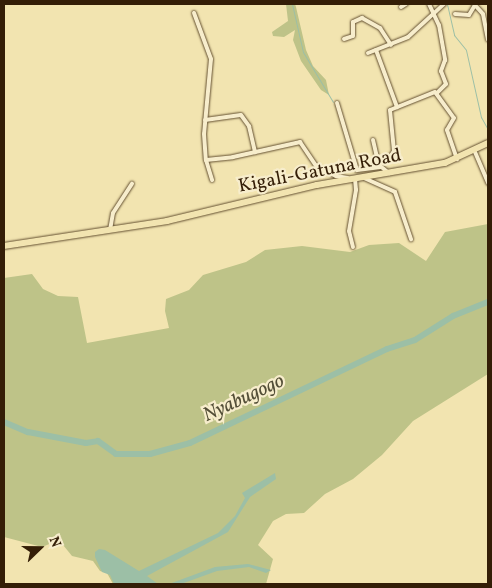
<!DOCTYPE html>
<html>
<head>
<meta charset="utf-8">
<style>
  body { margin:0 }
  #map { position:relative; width:492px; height:588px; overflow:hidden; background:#f2e4b0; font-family:Vollkorn,serif }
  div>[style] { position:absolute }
  .green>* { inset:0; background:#bec388 }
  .water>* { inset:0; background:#9cbfa6 }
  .stream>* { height:1px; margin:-0.5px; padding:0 0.5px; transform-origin:0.5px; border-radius:0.5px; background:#9cbfa6 }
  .river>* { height:6px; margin:-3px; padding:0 3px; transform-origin:3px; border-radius:3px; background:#9cbfa6 }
  .roads { filter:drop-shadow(0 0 1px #645031) drop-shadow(0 0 1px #645031) }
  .minor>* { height:4px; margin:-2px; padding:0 2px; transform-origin:2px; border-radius:2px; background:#f7edcc }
  .highway>* { height:5.5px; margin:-2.75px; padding:0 2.75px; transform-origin:2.75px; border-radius:2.75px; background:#f2e4b0 }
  span { translate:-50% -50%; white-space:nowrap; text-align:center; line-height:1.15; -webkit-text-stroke:4.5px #f7edcc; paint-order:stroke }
  .street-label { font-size:19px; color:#341e07 }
  .water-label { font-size:20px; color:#534e37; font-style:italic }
  .frame { position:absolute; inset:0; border:5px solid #341e07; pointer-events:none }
  .north { position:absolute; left:15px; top:523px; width:50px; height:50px; -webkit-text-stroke:4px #f7edcc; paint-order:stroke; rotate:68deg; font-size:14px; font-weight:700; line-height:20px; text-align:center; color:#341e07 }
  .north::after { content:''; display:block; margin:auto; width:18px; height:22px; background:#341e07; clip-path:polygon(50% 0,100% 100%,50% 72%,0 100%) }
</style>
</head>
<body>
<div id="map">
  <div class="green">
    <div style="clip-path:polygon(286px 4px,295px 4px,296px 7px,306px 50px,313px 66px,326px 80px,329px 95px,321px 90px,301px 61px,293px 40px,295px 30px,284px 37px,273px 36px,272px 32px,288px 21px)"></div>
    <div style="clip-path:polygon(488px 224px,488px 374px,413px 421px,382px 455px,353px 479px,325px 494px,304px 513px,286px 514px,273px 521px,258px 545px,273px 559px,266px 584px,113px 584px,107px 573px,100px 571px,93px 561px,72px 556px,59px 540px,42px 547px,4px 537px,4px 278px,32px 274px,43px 289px,58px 296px,78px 297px,87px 343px,169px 328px,165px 311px,166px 299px,189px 290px,203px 275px,246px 262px,265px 250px,302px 246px,350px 252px,369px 245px,399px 243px,426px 261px,445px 232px)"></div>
  </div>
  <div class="water">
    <div style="clip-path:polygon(275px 473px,276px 479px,250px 497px,228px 532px,147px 576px,158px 584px,114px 584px,110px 575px,102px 572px,95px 557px,95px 552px,99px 549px,105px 550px,139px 571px,218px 533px,235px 516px,245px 498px,242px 493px)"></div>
    <div style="clip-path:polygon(248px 564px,271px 570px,266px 573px,249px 567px,217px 571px,181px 584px,169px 584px,215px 567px)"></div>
  </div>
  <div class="stream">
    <div style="left:292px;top:4px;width:49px;rotate:77.1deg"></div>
    <div style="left:303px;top:52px;width:58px;rotate:59deg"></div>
    <div style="left:447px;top:4px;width:32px;rotate:77deg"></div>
    <div style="left:454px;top:35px;width:19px;rotate:51deg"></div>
    <div style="left:466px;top:50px;width:69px;rotate:77.4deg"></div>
    <div style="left:481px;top:117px;width:13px;rotate:61deg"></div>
  </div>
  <div class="river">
    <div style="left:4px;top:422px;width:26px;rotate:23deg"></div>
    <div style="left:28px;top:432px;width:59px;rotate:10.7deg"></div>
    <div style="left:86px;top:443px;width:12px;rotate:-9deg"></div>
    <div style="left:98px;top:441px;width:22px;rotate:36deg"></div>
    <div style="left:116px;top:454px;width:34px"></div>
    <div style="left:150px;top:454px;width:41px;rotate:-15.4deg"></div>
    <div style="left:190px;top:443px;width:218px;rotate:-25.5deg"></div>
    <div style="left:387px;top:349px;width:29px;rotate:-18deg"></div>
    <div style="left:415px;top:340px;width:45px;rotate:-32.3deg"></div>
    <div style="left:453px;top:316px;width:38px;rotate:-22deg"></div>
  </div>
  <div class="roads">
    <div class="minor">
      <div style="left:429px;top:4px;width:23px;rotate:65deg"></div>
      <div style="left:439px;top:25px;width:36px;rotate:80deg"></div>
      <div style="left:445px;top:60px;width:12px;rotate:110deg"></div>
      <div style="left:441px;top:71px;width:14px;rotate:69deg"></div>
      <div style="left:446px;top:84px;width:13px;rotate:135deg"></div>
      <div style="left:474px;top:4px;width:13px;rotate:48deg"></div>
      <div style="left:483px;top:14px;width:26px;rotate:79deg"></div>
      <div style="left:401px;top:7px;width:6px;rotate:-31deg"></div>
      <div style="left:194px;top:13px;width:49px;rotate:69.7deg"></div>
      <div style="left:211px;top:59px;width:75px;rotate:95.3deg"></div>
      <div style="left:204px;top:134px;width:26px;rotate:86deg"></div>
      <div style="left:206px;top:160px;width:27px;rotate:-6deg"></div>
      <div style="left:233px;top:157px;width:69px;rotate:-12.6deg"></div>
      <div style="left:300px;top:142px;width:30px;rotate:56deg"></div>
      <div style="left:317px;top:167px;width:21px;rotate:25deg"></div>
      <div style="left:336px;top:176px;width:12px;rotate:9deg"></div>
      <div style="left:455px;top:14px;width:14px;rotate:4deg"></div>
      <div style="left:469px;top:15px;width:12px;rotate:-59deg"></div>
      <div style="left:344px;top:39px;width:9px;rotate:-18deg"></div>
      <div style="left:353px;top:36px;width:14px;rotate:-90deg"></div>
      <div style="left:353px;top:22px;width:10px;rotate:-24deg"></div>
      <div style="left:362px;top:18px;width:21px;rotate:29deg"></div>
      <div style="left:380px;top:28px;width:20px;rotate:57deg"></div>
      <div style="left:376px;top:50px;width:61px;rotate:69.8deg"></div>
      <div style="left:368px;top:53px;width:43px;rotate:-21.8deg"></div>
      <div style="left:408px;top:37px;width:49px;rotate:-42.5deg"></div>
      <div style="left:337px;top:103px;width:70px;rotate:73.4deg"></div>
      <div style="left:357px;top:170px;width:24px;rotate:-7deg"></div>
      <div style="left:205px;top:120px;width:36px;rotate:-8deg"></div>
      <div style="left:241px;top:115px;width:14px;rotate:54deg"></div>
      <div style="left:249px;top:126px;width:27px;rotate:77deg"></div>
      <div style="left:373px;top:140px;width:26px;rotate:77deg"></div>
      <div style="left:379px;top:165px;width:13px;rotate:39deg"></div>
      <div style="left:475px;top:152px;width:34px;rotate:67deg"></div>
      <div style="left:206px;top:160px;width:21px;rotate:73deg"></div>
      <div style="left:378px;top:162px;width:14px;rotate:-25deg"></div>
      <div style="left:391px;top:156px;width:6px;rotate:-59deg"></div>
      <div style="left:394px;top:151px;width:41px;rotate:-95.6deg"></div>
      <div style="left:390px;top:110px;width:48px;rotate:-21.8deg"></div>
      <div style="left:435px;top:92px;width:32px;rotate:54deg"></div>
      <div style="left:454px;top:118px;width:14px;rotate:120deg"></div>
      <div style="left:447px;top:130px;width:31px;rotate:71deg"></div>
      <div style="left:364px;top:178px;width:34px;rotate:24deg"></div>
      <div style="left:395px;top:192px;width:50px;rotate:71.2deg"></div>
      <div style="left:110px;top:230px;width:17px;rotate:-80deg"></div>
      <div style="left:113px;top:213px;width:35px;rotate:-57deg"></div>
      <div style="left:353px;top:247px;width:16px;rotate:-104deg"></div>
      <div style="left:349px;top:231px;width:42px;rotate:-80.3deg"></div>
      <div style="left:356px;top:190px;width:12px;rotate:-95deg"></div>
    </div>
    <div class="highway">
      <div style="left:4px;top:246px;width:165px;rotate:-8.7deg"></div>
      <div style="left:167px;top:221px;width:154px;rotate:-13.5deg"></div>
      <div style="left:317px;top:185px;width:130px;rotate:-9.8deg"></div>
      <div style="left:445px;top:163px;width:47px;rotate:-24.9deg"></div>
    </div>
  </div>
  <div class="street-label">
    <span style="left:320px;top:172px;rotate:-11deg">Kigali-Gatuna Road</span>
  </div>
  <div class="water-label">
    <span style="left:244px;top:399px;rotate:-25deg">Nyabugogo</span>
  </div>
  <div class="frame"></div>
  <div class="north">N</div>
</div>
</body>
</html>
